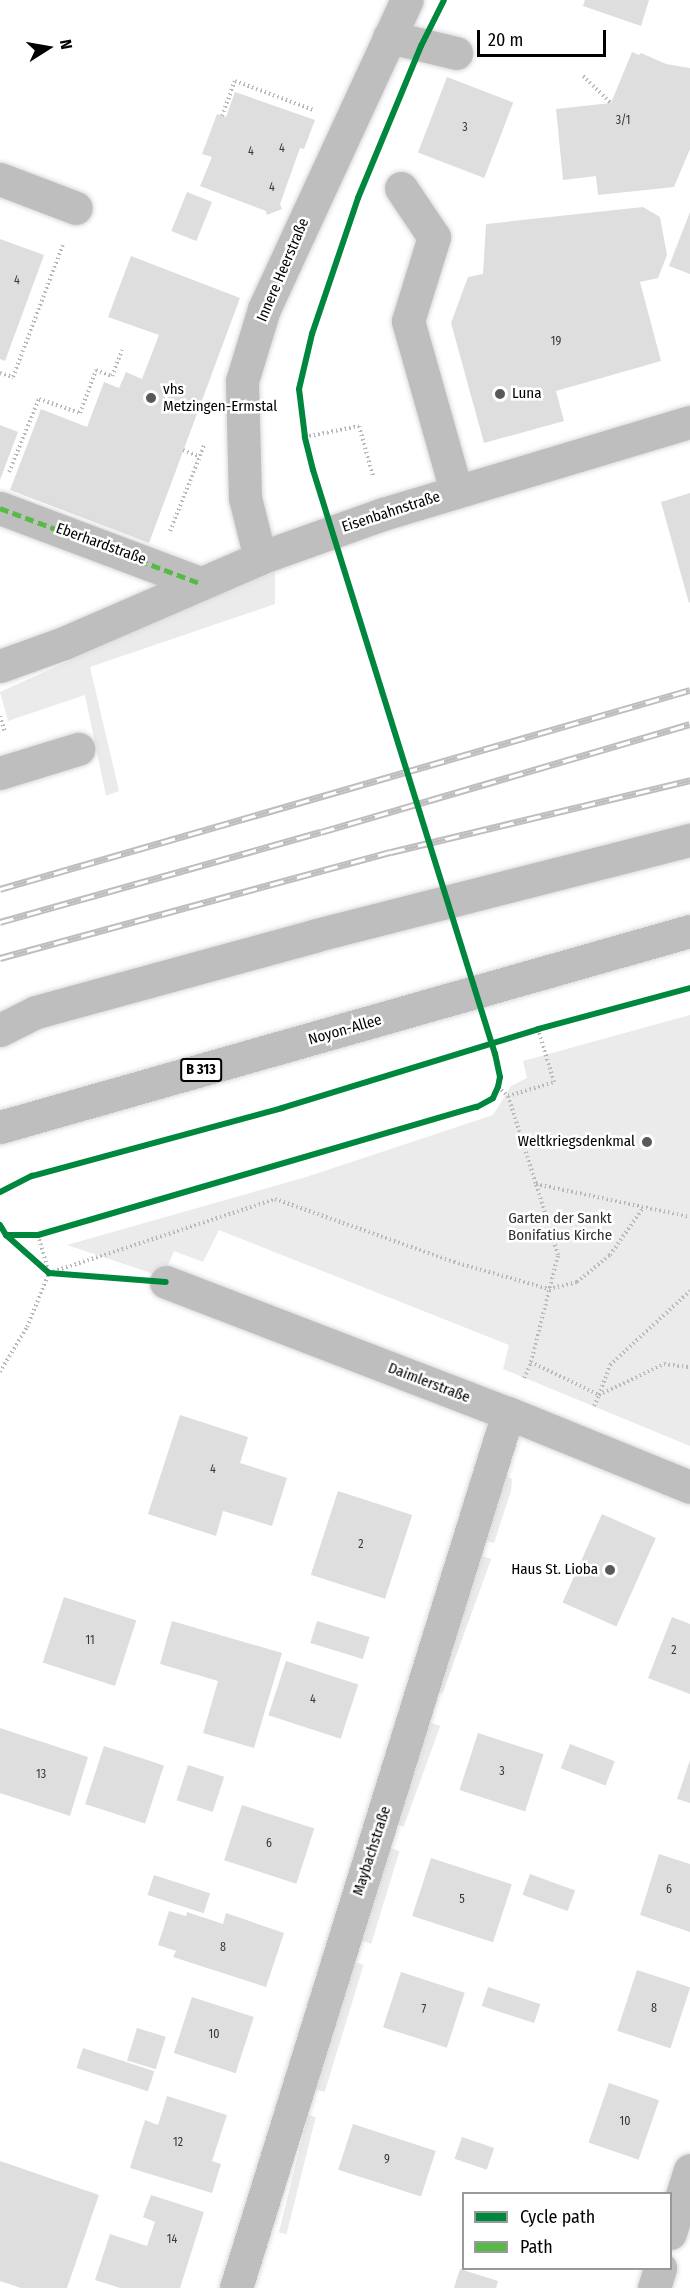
<!DOCTYPE html>
<html>
<head>
<meta charset="utf-8">
<style>
  body { margin:0 }
  #map { position:relative; width:690px; height:2288px; overflow:hidden; background:#fff; font-family:"Fira Sans Condensed",sans-serif }
  div>[style] { position:absolute }
  .green>* { inset:0; background:#ebebeb; transform-origin:0 0 }
  .building>* { inset:0; background:#dedede; transform-origin:0 0 }
  .path>* { height:4px; margin-top:-2px; transform-origin:0; background:repeating-linear-gradient(90deg,#b9b9b9 0 1.5px,transparent 0 4.5px) }
  .roads { filter:drop-shadow(0 0 2px #dbdbdb) drop-shadow(0 0 2px #dbdbdb) }
  .minor>* { height:33px; margin:-16.5px; padding:0 16.5px; transform-origin:16.5px; border-radius:16.5px; background:#bebebe }
  .major>* { height:33px; margin:-16.5px; padding:0 16.5px; transform-origin:16.5px; border-radius:16.5px; background:#bebebe }
  .rail>* { height:7px; margin-top:-3.5px; transform-origin:0; background:repeating-linear-gradient(90deg,#fff 0 14px,#bebebe 0 28px); box-sizing:border-box; border-block:2px solid #bebebe }
  .quiet>* { height:4.5px; margin-top:-2.25px; transform-origin:0; background:repeating-linear-gradient(90deg,#58b947 0 9px,transparent 0 13.5px) }
  .cycleway>* { height:6px; margin:-3px; padding:0 3px; transform-origin:3px; border-radius:3px; background:#00873e }
  .dots>* { width:16px; height:16px; translate:-50% -50%; box-sizing:border-box; border:3px solid #fff; border-radius:50% }
  span { translate:-50% -50%; white-space:nowrap; text-align:center; line-height:1.15; -webkit-text-stroke:5px #fff; paint-order:stroke }
  .number-label { font-size:12px; color:#383838 }
  .number-label span { -webkit-text-stroke-width:0 }
  .shield-label span { padding:2px 4px; background:#fff; border:2px solid; border-radius:4px; -webkit-text-stroke-width:0 }
  .shield-label { font-size:14px; color:#000; font-weight:700 }
  .street-label { font-size:15px; color:#000 }
  .poi-label { font-size:15px; color:#000 }
  .left { translate:0 -50%; text-align:left }
  .right { translate:-100% -50%; text-align:right }
  .park-label { font-size:15px; color:#313131 }
  .legend { position:absolute; left:462px; top:2192px; width:210px; height:78px; box-sizing:border-box; background:#fff; border:2px solid #999; margin:0; padding:8px 10px; list-style:none; font-size:18px; color:#000 }
  .legend li { display:flex; align-items:center; gap:12px; height:30px }
  .legend b { width:30px; border:2px solid #999 }
  .north { position:absolute; left:18px; top:18px; width:60px; height:60px; -webkit-text-stroke:4px #fff; paint-order:stroke; rotate:79deg; font-size:16px; font-weight:700; line-height:24px; text-align:center; color:#000 }
  .north::after { content:''; display:block; margin:auto; width:21px; height:27px; background:#000; clip-path:polygon(50% 0,100% 100%,50% 72%,0 100%) }
  .scale { position:absolute; left:477px; top:30px; width:129px; height:27px; box-sizing:border-box; border:3px solid #000; border-top:0; padding-left:8px; font-size:18px; line-height:21px; white-space:nowrap; color:#000; -webkit-text-stroke:4px #fff; paint-order:stroke }
</style>
</head>
<body>
<div id="map">
  <div class="green">
    <div style="clip-path:polygon(275px 568px,275px 604px,90px 667px,119px 791px,106px 796px,85px 695px,8px 721px,0 692px)"></div>
    <div style="clip-path:polygon(690px 1015px,690px 1446px,503px 1369px,509px 1345px,219px 1230px,203px 1262px,174px 1251px,163px 1277px,67px 1245px,306px 1177px,493px 1115px,511px 1086px,527px 1078px,523px 1061px)"></div>
    <div style="clip-path:polygon(507px 1476px,512px 1479px,511px 1491px,494px 1543px,484px 1540px)"></div>
    <div style="left:480px;top:1555px;width:12px;height:143px;rotate:20deg"></div>
    <div style="left:429px;top:1722px;width:12px;height:107px;rotate:20deg"></div>
    <div style="left:390px;top:1848px;width:10px;height:97px;rotate:17deg"></div>
    <div style="left:354px;top:1962px;width:10px;height:133px;rotate:17deg"></div>
    <div style="left:308px;top:2115px;width:8px;height:121px;rotate:14deg"></div>
  </div>
  <div class="building">
    <div style="clip-path:polygon(585px 0,649px 0,641px 26px,583px 6px)"></div>
    <div style="clip-path:polygon(632px 52px,639px 55px,641px 53px,666px 64px,690px 68px,690px 149px,674px 187px,598px 195px,596px 176px,563px 180px,556px 109px,611px 103px)"></div>
    <div style="left:447px;top:77px;width:71px;height:81px;rotate:21deg"></div>
    <div style="clip-path:polygon(235px 92px,315px 120px,304px 149px,300px 148px,280px 204px,282px 209px,267px 215px,266px 211px,200px 186px,212px 157px,202px 154px,217px 114px,226px 117px)"></div>
    <div style="left:187px;top:192px;width:27px;height:42px;rotate:22deg"></div>
    <div style="clip-path:polygon(643px 207px,660px 217px,667px 255px,658px 278px,640px 282px,661px 361px,556px 391px,564px 421px,484px 443px,451px 323px,468px 277px,483px 274px,486px 224px)"></div>
    <div style="clip-path:polygon(690px 212px,690px 274px,669px 266px)"></div>
    <div style="clip-path:polygon(0 239px,44px 255px,5px 361px,0 359px)"></div>
    <div style="clip-path:polygon(131px 256px,240px 298px,149px 543px,10px 490px,41px 409px,87px 427px,104px 382px,119px 388px,126px 372px,142px 379px,159px 335px,108px 317px)"></div>
    <div style="clip-path:polygon(0 425px,18px 432px,0 480px)"></div>
    <div style="clip-path:polygon(690px 493px,690px 602px,689px 603px,661px 502px)"></div>
    <div style="clip-path:polygon(180px 1415px,248px 1437px,240px 1463px,287px 1478px,272px 1526px,223px 1511px,216px 1536px,148px 1514px)"></div>
    <div style="left:338px;top:1491px;width:78px;height:88px;rotate:18deg"></div>
    <div style="left:602px;top:1514px;width:59px;height:97px;rotate:24deg"></div>
    <div style="left:64px;top:1597px;width:76px;height:69px;rotate:18deg"></div>
    <div style="clip-path:polygon(672px 1617px,690px 1624px,690px 1694px,648px 1678px)"></div>
    <div style="clip-path:polygon(172px 1621px,282px 1653px,254px 1748px,203px 1733px,218px 1681px,160px 1664px)"></div>
    <div style="left:317px;top:1621px;width:55px;height:23px;rotate:17deg"></div>
    <div style="left:286px;top:1661px;width:76px;height:57px;rotate:18deg"></div>
    <div style="clip-path:polygon(0 1728px,88px 1757px,70px 1816px,0 1793px)"></div>
    <div style="left:478px;top:1733px;width:69px;height:60px;rotate:18deg"></div>
    <div style="left:570px;top:1744px;width:48px;height:26px;rotate:21deg"></div>
    <div style="left:104px;top:1746px;width:63px;height:61px;rotate:18deg"></div>
    <div style="clip-path:polygon(690px 1760px,690px 1803px,677px 1799px)"></div>
    <div style="left:188px;top:1765px;width:38px;height:37px;rotate:18deg"></div>
    <div style="left:242px;top:1805px;width:76px;height:58px;rotate:18deg"></div>
    <div style="clip-path:polygon(659px 1854px,690px 1864px,690px 1932px,640px 1915px)"></div>
    <div style="left:431px;top:1858px;width:85px;height:61px;rotate:18deg"></div>
    <div style="left:530px;top:1874px;width:48px;height:22px;rotate:20deg"></div>
    <div style="left:154px;top:1875px;width:59px;height:21px;rotate:18deg"></div>
    <div style="clip-path:polygon(169px 1911px,186px 1916px,187px 1912px,223px 1924px,226px 1913px,284px 1933px,266px 1987px,173px 1957px,176px 1951px,158px 1945px)"></div>
    <div style="left:637px;top:1970px;width:56px;height:64px;rotate:18deg"></div>
    <div style="left:401px;top:1972px;width:67px;height:58px;rotate:18deg"></div>
    <div style="left:488px;top:1987px;width:55px;height:20px;rotate:18deg"></div>
    <div style="left:192px;top:1997px;width:65px;height:59px;rotate:18deg"></div>
    <div style="left:137px;top:2028px;width:30px;height:34px;rotate:17deg"></div>
    <div style="left:83px;top:2048px;width:75px;height:21px;rotate:18deg"></div>
    <div style="left:609px;top:2083px;width:53px;height:63px;rotate:19deg"></div>
    <div style="clip-path:polygon(167px 2096px,227px 2115px,212px 2161px,221px 2164px,212px 2193px,130px 2168px,145px 2120px,158px 2125px)"></div>
    <div style="left:353px;top:2124px;width:87px;height:48px;rotate:18deg"></div>
    <div style="left:462px;top:2137px;width:34px;height:23px;rotate:19deg"></div>
    <div style="clip-path:polygon(0 2161px,99px 2195px,67px 2288px,21px 2288px,0 2281px)"></div>
    <div style="clip-path:polygon(151px 2195px,204px 2212px,180px 2288px,120px 2288px,95px 2280px,110px 2234px,147px 2246px,155px 2222px,143px 2217px)"></div>
    <div style="clip-path:polygon(460px 2269px,498px 2281px,496px 2288px,454px 2288px)"></div>
  </div>
  <div class="path">
    <div style="left:583px;top:76px;width:39px;rotate:44deg"></div>
    <div style="left:222px;top:116px;width:37px;rotate:-70deg"></div>
    <div style="left:235px;top:81px;width:84px;rotate:20.2deg"></div>
    <div style="left:0;top:373px;width:14px;rotate:17deg"></div>
    <div style="left:13px;top:377px;width:141px;rotate:-69.3deg"></div>
    <div style="left:305px;top:437px;width:55px;rotate:-11.5deg"></div>
    <div style="left:359px;top:426px;width:52px;rotate:74.4deg"></div>
    <div style="left:183px;top:450px;width:16px;rotate:22deg"></div>
    <div style="left:9px;top:472px;width:79px;rotate:-67.7deg"></div>
    <div style="left:39px;top:399px;width:43px;rotate:18.9deg"></div>
    <div style="left:80px;top:413px;width:46px;rotate:-69.6deg"></div>
    <div style="left:96px;top:370px;width:17px;rotate:21deg"></div>
    <div style="left:112px;top:376px;width:28px;rotate:-69deg"></div>
    <div style="left:170px;top:531px;width:92px;rotate:-68.2deg"></div>
    <div style="left:0;top:716px;width:17px;rotate:73deg"></div>
    <div style="left:498px;top:1087px;width:13px;rotate:42deg"></div>
    <div style="left:508px;top:1096px;width:92px;rotate:72.3deg"></div>
    <div style="left:508px;top:1096px;width:48px;rotate:-16.9deg"></div>
    <div style="left:554px;top:1082px;width:55px;rotate:-106.8deg"></div>
    <div style="left:38px;top:1235px;width:40px;rotate:74deg"></div>
    <div style="left:531px;top:1362px;width:76px;rotate:25.9deg"></div>
    <div style="left:599px;top:1395px;width:32px;rotate:-70deg"></div>
    <div style="left:610px;top:1365px;width:109px;rotate:-42.8deg"></div>
    <div style="left:0;top:1372px;width:52px;rotate:-59deg"></div>
    <div style="left:27px;top:1327px;width:58px;rotate:-67.8deg"></div>
    <div style="left:49px;top:1273px;width:238px;rotate:-18.1deg"></div>
    <div style="left:275px;top:1199px;width:190px;rotate:19.4deg"></div>
    <div style="left:454px;top:1262px;width:99px;rotate:15.9deg"></div>
    <div style="left:549px;top:1289px;width:29px;rotate:-14deg"></div>
    <div style="left:577px;top:1282px;width:43px;rotate:-39.3deg"></div>
    <div style="left:610px;top:1255px;width:57px;rotate:-54.9deg"></div>
    <div style="left:524px;top:1378px;width:17px;rotate:-66deg"></div>
    <div style="left:531px;top:1362px;width:110px;rotate:-75.8deg"></div>
    <div style="left:558px;top:1255px;width:74px;rotate:-107.2deg"></div>
    <div style="left:536px;top:1184px;width:157px;rotate:12.1deg"></div>
    <div style="left:594px;top:1406px;width:12px;rotate:-66deg"></div>
    <div style="left:599px;top:1395px;width:72px;rotate:-25.5deg"></div>
    <div style="left:664px;top:1364px;width:26px;rotate:7deg"></div>
  </div>
  <div class="roads">
    <div class="minor">
      <div style="left:389px;top:37px;width:69px;rotate:13.4deg"></div>
      <div style="left:0;top:179px;width:81px;rotate:20.9deg"></div>
      <div style="left:401px;top:188px;width:59px;rotate:56deg"></div>
      <div style="left:434px;top:237px;width:88px;rotate:107.2deg"></div>
      <div style="left:408px;top:321px;width:177px;rotate:74.2deg"></div>
      <div style="left:0;top:508px;width:214px;rotate:20.6deg"></div>
      <div style="left:260px;top:558px;width:62px;rotate:-104deg"></div>
      <div style="left:245px;top:498px;width:117px;rotate:-91.5deg"></div>
      <div style="left:242px;top:381px;width:75px;rotate:-73deg"></div>
      <div style="left:264px;top:309px;width:340px;rotate:-65.2deg"></div>
      <div style="left:0;top:666px;width:68px;rotate:-19.8deg"></div>
      <div style="left:64px;top:643px;width:214px;rotate:-23.4deg"></div>
      <div style="left:260px;top:558px;width:131px;rotate:-19.7deg"></div>
      <div style="left:383px;top:514px;width:320px;rotate:-16.7deg"></div>
      <div style="left:0;top:773px;width:82px;rotate:-17.1deg"></div>
      <div style="left:0;top:1030px;width:40px;rotate:-26.6deg"></div>
      <div style="left:36px;top:1012px;width:291px;rotate:-15.3deg"></div>
      <div style="left:317px;top:935px;width:385px;rotate:-14.3deg"></div>
      <div style="left:166px;top:1282px;width:366px;rotate:21deg"></div>
      <div style="left:508px;top:1413px;width:196px;rotate:22.1deg"></div>
      <div style="left:670px;top:2233px;width:66px;rotate:-72.4deg"></div>
      <div style="left:236px;top:2288px;width:916px;rotate:-72.73deg"></div>
      <div style="left:654px;top:2288px;width:21px;rotate:-73deg"></div>
    </div>
    <div class="major">
      <div style="left:0;top:1127px;width:717px;rotate:-15.86deg"></div>
    </div>
  </div>
  <div class="rail">
    <div style="left:0;top:889px;width:718px;rotate:-16.09deg"></div>
    <div style="left:0;top:922px;width:333px;rotate:-15.7deg"></div>
    <div style="left:321px;top:832px;width:384px;rotate:-16.3deg"></div>
    <div style="left:0;top:958px;width:405px;rotate:-15.2deg"></div>
    <div style="left:391px;top:852px;width:308px;rotate:-13.5deg"></div>
  </div>
  <div class="quiet">
    <div style="left:0;top:508px;width:214px;rotate:20.6deg"></div>
  </div>
  <div class="cycleway">
    <div style="left:0;top:1192px;width:36px;rotate:-27deg"></div>
    <div style="left:32px;top:1176px;width:259px;rotate:-15.2deg"></div>
    <div style="left:282px;top:1108px;width:268px;rotate:-17.1deg"></div>
    <div style="left:538px;top:1029px;width:157px;rotate:-15.1deg"></div>
    <div style="left:0;top:1225px;width:12px;rotate:59deg"></div>
    <div style="left:6px;top:1235px;width:57px;rotate:41.5deg"></div>
    <div style="left:49px;top:1273px;width:117px;rotate:4.4deg"></div>
    <div style="left:6px;top:1235px;width:32px"></div>
    <div style="left:38px;top:1235px;width:457px;rotate:-16.3deg"></div>
    <div style="left:477px;top:1107px;width:18px;rotate:-29deg"></div>
    <div style="left:493px;top:1098px;width:12px;rotate:-66deg"></div>
    <div style="left:498px;top:1087px;width:10px;rotate:-79deg"></div>
    <div style="left:500px;top:1077px;width:24px;rotate:-102deg"></div>
    <div style="left:495px;top:1054px;width:612px;rotate:-107.31deg"></div>
    <div style="left:313px;top:470px;width:34px;rotate:-104deg"></div>
    <div style="left:305px;top:437px;width:48px;rotate:-97.1deg"></div>
    <div style="left:299px;top:389px;width:57px;rotate:-76.7deg"></div>
    <div style="left:312px;top:334px;width:144px;rotate:-71.3deg"></div>
    <div style="left:358px;top:198px;width:165px;rotate:-67.5deg"></div>
    <div style="left:421px;top:46px;width:51px;rotate:-63.4deg"></div>
  </div>
  <div class="dots">
    <div style="left:500px;top:394px;background:#595959"></div>
    <div style="left:151px;top:398px;background:#595959"></div>
    <div style="left:647px;top:1142px;background:#595959"></div>
    <div style="left:610px;top:1570px;background:#595959"></div>
  </div>
  <div class="number-label">
    <span style="left:623px;top:121px">3/1</span>
    <span style="left:465px;top:128px">3</span>
    <span style="left:282px;top:149px">4</span>
    <span style="left:251px;top:152px">4</span>
    <span style="left:272px;top:188px">4</span>
    <span style="left:17px;top:281px">4</span>
    <span style="left:556px;top:342px">19</span>
    <span style="left:213px;top:1470px">4</span>
    <span style="left:361px;top:1545px">2</span>
    <span style="left:90px;top:1641px">11</span>
    <span style="left:674px;top:1651px">2</span>
    <span style="left:313px;top:1700px">4</span>
    <span style="left:502px;top:1772px">3</span>
    <span style="left:41px;top:1775px">13</span>
    <span style="left:269px;top:1844px">6</span>
    <span style="left:669px;top:1890px">6</span>
    <span style="left:462px;top:1900px">5</span>
    <span style="left:223px;top:1948px">8</span>
    <span style="left:654px;top:2009px">8</span>
    <span style="left:424px;top:2010px">7</span>
    <span style="left:214px;top:2035px">10</span>
    <span style="left:625px;top:2122px">10</span>
    <span style="left:178px;top:2143px">12</span>
    <span style="left:387px;top:2160px">9</span>
    <span style="left:172px;top:2240px">14</span>
  </div>
  <div class="shield-label">
    <span style="left:201px;top:1070px">B 313</span>
  </div>
  <div class="street-label">
    <span style="left:283px;top:270px;rotate:-67deg">Innere Heerstraße</span>
    <span style="left:391px;top:512px;rotate:-18deg">Eisenbahnstraße</span>
    <span style="left:101px;top:544px;rotate:20deg">Eberhardstraße</span>
    <span style="left:345px;top:1030px;rotate:-16deg">Noyon-Allee</span>
    <span style="left:429px;top:1383px;rotate:21deg">Daimlerstraße</span>
    <span style="left:372px;top:1851px;rotate:-72deg">Maybachstraße</span>
  </div>
  <div class="poi-label">
    <span class="left" style="left:163px;top:398px">vhs<br>Metzingen-Ermstal</span>
    <span class="left" style="left:512px;top:394px">Luna</span>
    <span class="right" style="left:635px;top:1142px">Weltkriegsdenkmal</span>
    <span class="right" style="left:598px;top:1570px">Haus St. Lioba</span>
  </div>
  <div class="park-label">
    <span style="left:560px;top:1227px">Garten der Sankt<br>Bonifatius Kirche</span>
  </div>
  <ul class="legend">
  <li><b style="height:8px;background:#00873e"></b>Cycle path</li>
  <li><b style="height:8px;background:#58b947"></b>Path</li>
  </ul>
  <div class="north">N</div>
  <div class="scale">20 m</div>
</div>
</body>
</html>
